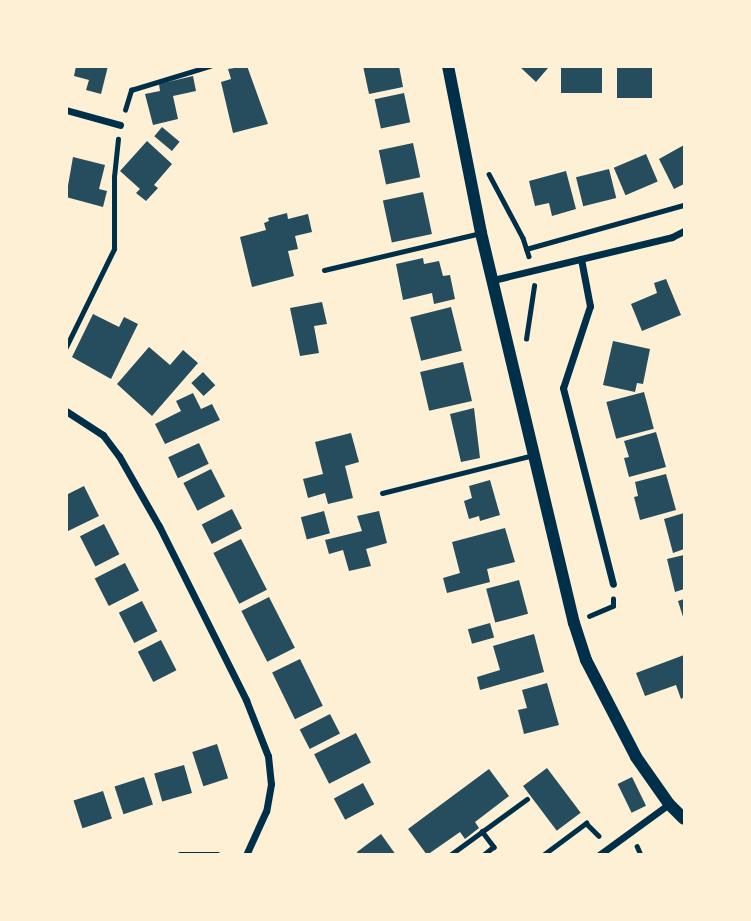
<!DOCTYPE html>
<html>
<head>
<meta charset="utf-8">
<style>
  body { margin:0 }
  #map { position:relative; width:751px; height:921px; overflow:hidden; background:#fdf0d5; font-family:Ubuntu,sans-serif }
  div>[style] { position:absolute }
  .building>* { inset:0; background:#264d5e; transform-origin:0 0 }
  .path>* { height:4.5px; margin:-2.25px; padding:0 2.25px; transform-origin:2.25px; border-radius:2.25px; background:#003049 }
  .service>* { height:5px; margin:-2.5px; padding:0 2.5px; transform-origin:2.5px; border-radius:2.5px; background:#003049 }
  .minor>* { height:7px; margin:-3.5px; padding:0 3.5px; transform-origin:3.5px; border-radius:3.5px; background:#003049 }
  .tertiary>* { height:12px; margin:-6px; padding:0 6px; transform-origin:6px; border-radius:6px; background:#003049 }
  span { translate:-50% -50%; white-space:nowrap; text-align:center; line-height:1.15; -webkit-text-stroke:5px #fdf0d5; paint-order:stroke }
  .frame { position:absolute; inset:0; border:68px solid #fdf0d5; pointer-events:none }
</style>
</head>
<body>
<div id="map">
  <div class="building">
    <div style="clip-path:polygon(76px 66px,108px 66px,101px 94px,86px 90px,89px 80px,74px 76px)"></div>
    <div style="clip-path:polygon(247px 66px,268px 124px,233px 133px,221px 82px,231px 79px,228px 69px)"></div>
    <div style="clip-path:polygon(363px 66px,399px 66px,403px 87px,369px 94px)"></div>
    <div style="clip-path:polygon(519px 66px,547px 66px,548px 68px,536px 82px)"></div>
    <div style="left:561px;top:66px;width:41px;height:27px"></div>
    <div style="left:617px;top:66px;width:35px;height:32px"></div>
    <div style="clip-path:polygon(193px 76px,196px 91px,173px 96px,178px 119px,153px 125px,145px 94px,160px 91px,159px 84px)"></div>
    <div style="left:404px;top:93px;width:30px;height:30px;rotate:78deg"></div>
    <div style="left:162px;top:127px;width:23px;height:12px;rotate:40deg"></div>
    <div style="clip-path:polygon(147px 141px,172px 164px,154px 185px,158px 188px,146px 201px,136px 193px,140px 189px,120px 171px)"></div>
    <div style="left:413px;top:143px;width:35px;height:35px;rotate:78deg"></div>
    <div style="clip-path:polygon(684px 145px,684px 184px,674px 189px,659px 159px)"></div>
    <div style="left:646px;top:154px;width:30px;height:35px;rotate:67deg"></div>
    <div style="clip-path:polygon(73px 157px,105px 165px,99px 189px,107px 191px,103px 207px,66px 197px)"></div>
    <div style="left:609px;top:169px;width:30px;height:34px;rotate:76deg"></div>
    <div style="clip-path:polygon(566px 171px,576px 209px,552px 216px,549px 203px,535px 206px,529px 181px)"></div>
    <div style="left:423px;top:192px;width:43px;height:41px;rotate:78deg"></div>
    <div style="clip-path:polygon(287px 213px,288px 219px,308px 214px,312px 232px,295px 236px,298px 249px,288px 251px,294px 276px,252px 287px,240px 237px,266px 230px,264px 223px,269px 221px,268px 218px)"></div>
    <div style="clip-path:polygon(423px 258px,424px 264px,439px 261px,443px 276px,450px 275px,455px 299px,434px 304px,432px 293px,403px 300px,396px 264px)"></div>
    <div style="clip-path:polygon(666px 279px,681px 315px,642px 331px,631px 304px,657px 293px,654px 283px)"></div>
    <div style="clip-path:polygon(322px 302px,327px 324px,314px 326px,319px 353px,300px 356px,290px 308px)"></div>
    <div style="left:451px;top:307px;width:45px;height:42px;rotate:76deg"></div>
    <div style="clip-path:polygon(93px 314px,119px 327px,124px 317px,138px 324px,111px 379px,72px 357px)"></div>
    <div style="clip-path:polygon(613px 341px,650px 349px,643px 384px,637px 383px,635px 392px,603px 385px)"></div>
    <div style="clip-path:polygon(149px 347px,170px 365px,183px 350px,198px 363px,152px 416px,117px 384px)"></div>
    <div style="left:463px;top:362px;width:40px;height:44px;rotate:77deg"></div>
    <div style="left:203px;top:372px;width:18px;height:16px;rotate:47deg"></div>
    <div style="left:644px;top:392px;width:38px;height:39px;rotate:75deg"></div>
    <div style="clip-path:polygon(193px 393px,201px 409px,212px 404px,220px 420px,165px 444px,155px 424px,181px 411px,176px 401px)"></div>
    <div style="clip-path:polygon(474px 408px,480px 458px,461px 462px,450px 414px)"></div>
    <div style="clip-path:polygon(656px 432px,666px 467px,629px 477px,624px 458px,629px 457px,624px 441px)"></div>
    <div style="clip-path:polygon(351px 433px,359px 462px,345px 466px,353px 498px,328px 504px,325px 493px,308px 498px,303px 479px,323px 474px,315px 442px)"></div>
    <div style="left:199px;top:443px;width:23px;height:34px;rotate:65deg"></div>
    <div style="left:211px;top:469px;width:31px;height:31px;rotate:63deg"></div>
    <div style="clip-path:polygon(666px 474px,676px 510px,640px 520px,634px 497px,638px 496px,635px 482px)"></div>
    <div style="clip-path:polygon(490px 480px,500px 515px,480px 521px,479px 516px,469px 519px,464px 501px,472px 498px,469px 486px)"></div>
    <div style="clip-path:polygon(84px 486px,99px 516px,66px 532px,66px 495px)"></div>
    <div style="left:232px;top:509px;width:22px;height:34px;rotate:63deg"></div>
    <div style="left:324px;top:511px;width:23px;height:24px;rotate:75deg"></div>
    <div style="clip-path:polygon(379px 511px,387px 543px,366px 549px,371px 566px,349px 571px,343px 550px,329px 554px,325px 540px,362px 531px,357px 516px)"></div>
    <div style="clip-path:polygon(684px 513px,684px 549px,673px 553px,664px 519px)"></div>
    <div style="left:104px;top:524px;width:34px;height:27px;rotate:63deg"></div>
    <div style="clip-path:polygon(505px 528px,515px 562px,487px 569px,490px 582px,447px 593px,443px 578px,460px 573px,452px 542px)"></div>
    <div style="left:241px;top:539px;width:57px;height:31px;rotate:63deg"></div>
    <div style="clip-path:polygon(684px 555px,684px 589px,675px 592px,667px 559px)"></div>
    <div style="left:125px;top:563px;width:31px;height:34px;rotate:63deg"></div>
    <div style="left:519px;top:580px;width:35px;height:34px;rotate:75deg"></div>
    <div style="left:269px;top:597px;width:57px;height:31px;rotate:63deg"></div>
    <div style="clip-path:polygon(684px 599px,684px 620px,678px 601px)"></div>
    <div style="left:142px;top:601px;width:34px;height:26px;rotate:63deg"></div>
    <div style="left:490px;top:623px;width:15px;height:23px;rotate:74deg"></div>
    <div style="clip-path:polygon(534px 634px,544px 672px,480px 690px,477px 677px,500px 670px,493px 646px)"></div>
    <div style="left:161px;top:640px;width:34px;height:26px;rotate:63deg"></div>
    <div style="clip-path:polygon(684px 655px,684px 697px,681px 699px,676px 685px,645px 696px,636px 673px)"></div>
    <div style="left:300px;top:659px;width:52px;height:31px;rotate:64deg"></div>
    <div style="clip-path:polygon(547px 683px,559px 725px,524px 734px,518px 710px,527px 708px,522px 690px)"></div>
    <div style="left:330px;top:714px;width:22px;height:34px;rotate:63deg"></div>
    <div style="left:356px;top:733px;width:33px;height:47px;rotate:63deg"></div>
    <div style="left:217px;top:744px;width:36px;height:26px;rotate:72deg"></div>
    <div style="left:184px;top:765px;width:29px;height:31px;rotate:74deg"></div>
    <div style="left:547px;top:768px;width:56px;height:30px;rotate:53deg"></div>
    <div style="clip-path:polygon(489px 769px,509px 796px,475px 822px,479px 828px,465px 839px,460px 832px,427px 855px,408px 829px)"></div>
    <div style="left:144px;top:777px;width:29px;height:31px;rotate:72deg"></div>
    <div style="left:632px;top:777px;width:32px;height:16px;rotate:64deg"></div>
    <div style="left:363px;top:783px;width:24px;height:33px;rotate:62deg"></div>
    <div style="left:103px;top:791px;width:29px;height:31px;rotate:72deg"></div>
    <div style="clip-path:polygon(381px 834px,396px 855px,358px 855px,357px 852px)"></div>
  </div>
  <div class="path">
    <div style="left:125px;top:110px;width:21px;rotate:-73deg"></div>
    <div style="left:131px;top:90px;width:83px;rotate:-16.9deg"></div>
    <div style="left:489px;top:174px;width:72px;rotate:62deg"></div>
    <div style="left:523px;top:238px;width:19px;rotate:72deg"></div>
    <div style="left:526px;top:249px;width:164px;rotate:-15.6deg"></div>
    <div style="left:526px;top:339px;width:54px;rotate:-81.4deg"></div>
    <div style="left:66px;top:347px;width:109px;rotate:-63.9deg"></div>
    <div style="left:114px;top:249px;width:72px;rotate:-90deg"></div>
    <div style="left:114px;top:177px;width:38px;rotate:-84deg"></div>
    <div style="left:589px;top:616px;width:26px;rotate:-23deg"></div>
    <div style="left:613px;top:606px;width:7px;rotate:-90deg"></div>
    <div style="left:482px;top:831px;width:20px;rotate:53deg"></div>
    <div style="left:494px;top:847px;width:13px;rotate:141deg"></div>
    <div style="left:637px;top:846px;width:10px;rotate:66deg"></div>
    <div style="left:450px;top:855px;width:95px;rotate:-36deg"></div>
    <div style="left:543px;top:855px;width:54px;rotate:-36.7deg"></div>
    <div style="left:586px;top:823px;width:18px;rotate:45deg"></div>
  </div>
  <div class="service">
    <div style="left:324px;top:270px;width:161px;rotate:-13.3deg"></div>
    <div style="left:382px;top:493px;width:156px;rotate:-14.1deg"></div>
  </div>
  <div class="minor">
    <div style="left:66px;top:110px;width:56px;rotate:15.5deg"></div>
    <div style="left:581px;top:259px;width:48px;rotate:79.2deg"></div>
    <div style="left:590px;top:306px;width:86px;rotate:108.2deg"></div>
    <div style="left:563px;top:388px;width:202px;rotate:75.7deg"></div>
    <div style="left:493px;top:280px;width:184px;rotate:-13.5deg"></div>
    <div style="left:672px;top:237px;width:13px;rotate:-27deg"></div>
    <div style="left:66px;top:411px;width:44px;rotate:33deg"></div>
    <div style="left:103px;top:435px;width:26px;rotate:53deg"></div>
    <div style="left:119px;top:456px;width:81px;rotate:60.3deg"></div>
    <div style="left:159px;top:526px;width:195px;rotate:63.4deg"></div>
    <div style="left:246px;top:700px;width:60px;rotate:68.6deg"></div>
    <div style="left:268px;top:756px;width:28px;rotate:84deg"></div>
    <div style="left:271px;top:784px;width:27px;rotate:100deg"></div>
    <div style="left:266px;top:811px;width:48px;rotate:114.4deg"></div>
    <div style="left:180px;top:855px;width:37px"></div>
    <div style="left:599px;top:855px;width:87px;rotate:-36.1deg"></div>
  </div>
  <div class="tertiary">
    <div style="left:448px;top:66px;width:170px;rotate:78.8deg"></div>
    <div style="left:481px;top:233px;width:401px;rotate:76.6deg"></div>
    <div style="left:574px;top:623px;width:39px;rotate:72deg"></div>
    <div style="left:586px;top:660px;width:109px;rotate:62.7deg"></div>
    <div style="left:636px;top:757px;width:57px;rotate:54.9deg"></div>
    <div style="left:669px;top:804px;width:21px;rotate:45deg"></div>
  </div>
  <div class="frame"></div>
</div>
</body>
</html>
